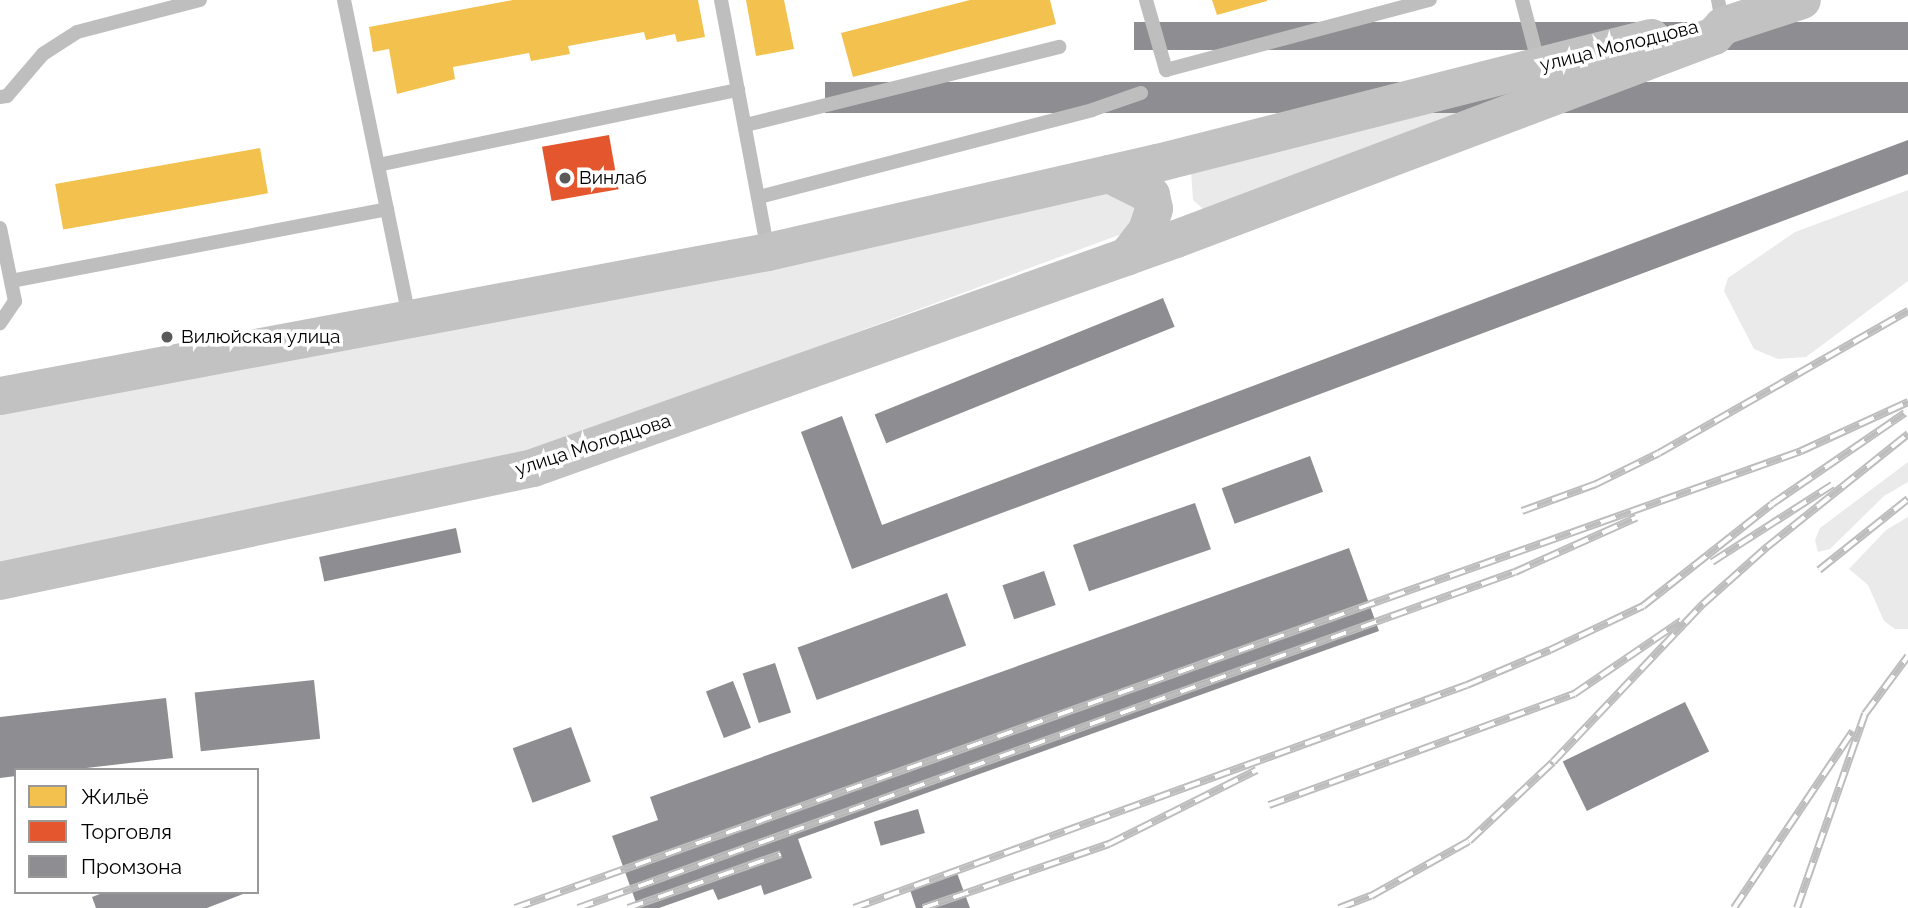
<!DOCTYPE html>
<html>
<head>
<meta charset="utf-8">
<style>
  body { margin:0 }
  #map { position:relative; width:1908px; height:908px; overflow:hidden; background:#fff; font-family:Raleway,sans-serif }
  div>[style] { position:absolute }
  .green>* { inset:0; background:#eaeaea }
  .homes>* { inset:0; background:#f2c14e; transform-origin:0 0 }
  .shops>* { inset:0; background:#e4572e; transform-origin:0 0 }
  .industry>* { inset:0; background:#8d8d92; transform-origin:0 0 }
  .lane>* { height:14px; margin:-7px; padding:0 7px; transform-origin:7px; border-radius:7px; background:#bebebe }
  .secondary>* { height:38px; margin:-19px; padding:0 19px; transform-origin:19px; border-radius:19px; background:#c2c2c2 }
  .rail>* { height:8px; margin-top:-4px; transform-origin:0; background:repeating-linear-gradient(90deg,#fff 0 16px,#bdbdbd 0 32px); box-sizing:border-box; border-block:2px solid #bdbdbd }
  .dots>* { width:19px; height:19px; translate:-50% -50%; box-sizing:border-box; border:4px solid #fff; border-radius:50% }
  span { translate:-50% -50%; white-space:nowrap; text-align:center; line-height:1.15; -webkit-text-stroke:7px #fff; paint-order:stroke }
  .street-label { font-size:19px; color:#000 }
  .poi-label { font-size:19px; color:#000 }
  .left { translate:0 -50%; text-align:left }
  .legend { position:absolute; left:14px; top:768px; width:245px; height:126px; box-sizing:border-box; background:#fff; border:2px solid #999; margin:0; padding:9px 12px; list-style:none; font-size:21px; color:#000 }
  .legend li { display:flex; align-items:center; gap:14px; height:35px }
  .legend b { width:35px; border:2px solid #999 }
</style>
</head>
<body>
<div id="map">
  <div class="green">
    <div style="clip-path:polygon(1602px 66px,1203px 209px,1193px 200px,1191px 171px)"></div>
    <div style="clip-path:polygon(1109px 182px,1137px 198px,1127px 232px,525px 455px,0 566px,0 414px)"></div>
    <div style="clip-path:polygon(1908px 190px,1908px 281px,1806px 357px,1778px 359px,1754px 349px,1724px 291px,1728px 278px,1795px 232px)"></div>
    <div style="clip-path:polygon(1908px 462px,1908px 482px,1884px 496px,1830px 549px,1818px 552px,1815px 540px,1820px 528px)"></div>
    <div style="clip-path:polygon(1908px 517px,1908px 629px,1895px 629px,1884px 621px,1868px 585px,1849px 569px,1886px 530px)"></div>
  </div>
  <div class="homes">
    <div style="clip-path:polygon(513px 0,698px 0,705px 37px,677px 42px,675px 34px,646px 40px,644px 32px,568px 46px,570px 54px,531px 61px,529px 53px,453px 67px,455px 79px,397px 94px,389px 49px,373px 52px,369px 27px)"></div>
    <div style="clip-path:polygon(746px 0,784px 0,794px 49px,756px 56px)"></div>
    <div style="clip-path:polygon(970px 0,1050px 0,1056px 24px,853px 77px,841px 33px)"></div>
    <div style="clip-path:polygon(1212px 0,1267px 0,1267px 1px,1217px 15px)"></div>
    <div style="left:260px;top:148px;width:46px;height:208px;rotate:80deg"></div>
  </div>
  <div class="shops">
    <div style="left:609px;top:135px;width:55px;height:68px;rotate:80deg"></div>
  </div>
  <div class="industry">
    <div style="left:1908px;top:22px;width:28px;height:774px;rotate:90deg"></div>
    <div style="left:1908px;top:82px;width:31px;height:1083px;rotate:90deg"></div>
    <div style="clip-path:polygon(1908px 140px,1908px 174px,852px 569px,801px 432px,842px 416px,882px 525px)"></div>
    <div style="left:1163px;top:298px;width:31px;height:311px;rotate:68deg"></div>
    <div style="left:1310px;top:456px;width:38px;height:94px;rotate:70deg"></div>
    <div style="left:1195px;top:503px;width:49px;height:129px;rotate:71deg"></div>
    <div style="left:456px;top:528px;width:25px;height:140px;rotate:78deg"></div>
    <div style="clip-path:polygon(1349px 548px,1379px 631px,798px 839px,812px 878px,764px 895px,761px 885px,718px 900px,713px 889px,659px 908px,638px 908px,612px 836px,658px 820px,650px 797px)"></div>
    <div style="left:1044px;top:571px;width:36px;height:44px;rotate:71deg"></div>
    <div style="left:947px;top:593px;width:56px;height:159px;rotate:70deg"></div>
    <div style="left:775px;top:663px;width:52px;height:34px;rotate:72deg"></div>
    <div style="left:314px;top:680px;width:59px;height:120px;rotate:84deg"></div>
    <div style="left:733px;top:681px;width:50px;height:29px;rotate:69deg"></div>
    <div style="clip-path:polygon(166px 698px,173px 758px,69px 770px,16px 770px,16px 776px,0 778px,0 717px)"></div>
    <div style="left:1685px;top:702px;width:55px;height:136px;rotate:64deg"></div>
    <div style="left:571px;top:727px;width:58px;height:62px;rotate:70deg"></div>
    <div style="left:918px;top:809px;width:25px;height:46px;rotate:74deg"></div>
    <div style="clip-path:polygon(957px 873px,970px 908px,916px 908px,910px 890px)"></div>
    <div style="clip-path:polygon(105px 892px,242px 892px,243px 894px,207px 908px,96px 908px,92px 897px)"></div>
  </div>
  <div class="lane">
    <div style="left:344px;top:0;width:324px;rotate:78.4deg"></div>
    <div style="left:721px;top:0;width:254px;rotate:79.4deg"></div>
    <div style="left:1146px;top:0;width:73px;rotate:74.1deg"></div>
    <div style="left:1166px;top:70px;width:273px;rotate:-14.9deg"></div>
    <div style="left:1522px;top:0;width:67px;rotate:75.3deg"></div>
    <div style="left:1718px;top:0;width:25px;rotate:79deg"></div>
    <div style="left:0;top:97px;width:7px;rotate:-8deg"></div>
    <div style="left:7px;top:96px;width:55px;rotate:-49.4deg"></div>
    <div style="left:43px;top:54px;width:40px;rotate:-32.9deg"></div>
    <div style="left:77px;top:32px;width:127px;rotate:-14.6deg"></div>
    <div style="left:746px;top:125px;width:323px;rotate:-14deg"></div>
    <div style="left:378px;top:165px;width:368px;rotate:-11.8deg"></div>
    <div style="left:759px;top:197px;width:344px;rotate:-14.6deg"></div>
    <div style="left:1092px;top:110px;width:52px;rotate:-19.1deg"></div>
    <div style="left:0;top:228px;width:75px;rotate:78.4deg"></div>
    <div style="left:15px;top:301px;width:27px;rotate:124deg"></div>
    <div style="left:11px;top:281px;width:383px;rotate:-10.8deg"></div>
  </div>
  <div class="secondary">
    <div style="left:1109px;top:174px;width:47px;rotate:26.6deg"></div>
    <div style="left:1151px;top:195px;width:14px;rotate:78deg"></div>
    <div style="left:1154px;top:209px;width:23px;rotate:108deg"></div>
    <div style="left:1147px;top:231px;width:33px;rotate:128deg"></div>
    <div style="left:0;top:396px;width:781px;rotate:-10.62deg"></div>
    <div style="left:768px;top:252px;width:400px;rotate:-12.9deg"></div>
    <div style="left:1158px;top:163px;width:509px;rotate:-14.23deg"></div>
    <div style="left:0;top:581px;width:545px;rotate:-11.97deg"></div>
    <div style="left:533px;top:468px;width:683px;rotate:-19.6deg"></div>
    <div style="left:1176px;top:239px;width:575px;rotate:-20.67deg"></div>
    <div style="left:1714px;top:36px;width:13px;rotate:-48deg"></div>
    <div style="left:1723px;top:26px;width:83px;rotate:-18.2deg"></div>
  </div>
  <div class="rail">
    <div style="left:1522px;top:511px;width:79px;rotate:-20deg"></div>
    <div style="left:1596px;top:484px;width:70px;rotate:-26.2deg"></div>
    <div style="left:1659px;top:453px;width:287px;rotate:-29.7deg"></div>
    <div style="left:1712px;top:562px;width:143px;rotate:-32.7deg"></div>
    <div style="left:1819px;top:570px;width:114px;rotate:-38.6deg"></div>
    <div style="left:1269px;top:805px;width:325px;rotate:-20deg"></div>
    <div style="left:1574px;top:694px;width:130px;rotate:-34.3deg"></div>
    <div style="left:515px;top:908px;width:1365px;rotate:-19.56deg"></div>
    <div style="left:1801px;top:451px;width:118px;rotate:-24.6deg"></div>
    <div style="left:578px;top:908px;width:995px;rotate:-19.73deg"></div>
    <div style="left:1515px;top:572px;width:133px;rotate:-24.1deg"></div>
    <div style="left:628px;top:908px;width:162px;rotate:-19.4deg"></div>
    <div style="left:854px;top:908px;width:652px;rotate:-19.99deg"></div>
    <div style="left:1467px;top:685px;width:90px;rotate:-22.9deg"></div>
    <div style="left:1550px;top:650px;width:103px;rotate:-25.3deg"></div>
    <div style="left:1643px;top:606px;width:164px;rotate:-38.3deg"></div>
    <div style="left:1772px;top:504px;width:161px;rotate:-34.4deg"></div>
    <div style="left:923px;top:908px;width:197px;rotate:-19deg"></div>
    <div style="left:1109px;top:844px;width:165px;rotate:-26.6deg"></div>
    <div style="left:1339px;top:908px;width:34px;rotate:-21deg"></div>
    <div style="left:1371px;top:896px;width:112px;rotate:-29.3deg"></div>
    <div style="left:1469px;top:841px;width:115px;rotate:-43.2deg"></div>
    <div style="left:1553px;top:762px;width:218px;rotate:-46.5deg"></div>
    <div style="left:1703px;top:604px;width:86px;rotate:-41.7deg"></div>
    <div style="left:1767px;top:547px;width:181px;rotate:-38.7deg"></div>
    <div style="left:1734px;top:908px;width:213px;rotate:-56.1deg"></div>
    <div style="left:1797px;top:908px;width:206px;rotate:-70.7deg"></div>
    <div style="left:1865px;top:714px;width:72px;rotate:-53.4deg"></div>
  </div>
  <div class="dots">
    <div style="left:565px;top:178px;background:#595959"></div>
    <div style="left:167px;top:337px;background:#595959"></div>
  </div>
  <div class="street-label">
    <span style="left:1619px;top:46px;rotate:-14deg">улица Молодцова</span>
    <span style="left:593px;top:445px;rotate:-18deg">улица Молодцова</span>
  </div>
  <div class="poi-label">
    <span class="left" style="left:579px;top:178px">Винлаб</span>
    <span class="left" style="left:181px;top:337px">Вилюйская улица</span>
  </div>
  <ul class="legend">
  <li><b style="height:19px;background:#f2c14e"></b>Жильё</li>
  <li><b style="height:19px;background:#e4572e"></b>Торговля</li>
  <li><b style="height:19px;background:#8d8d92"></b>Промзона</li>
  </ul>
</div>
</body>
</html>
